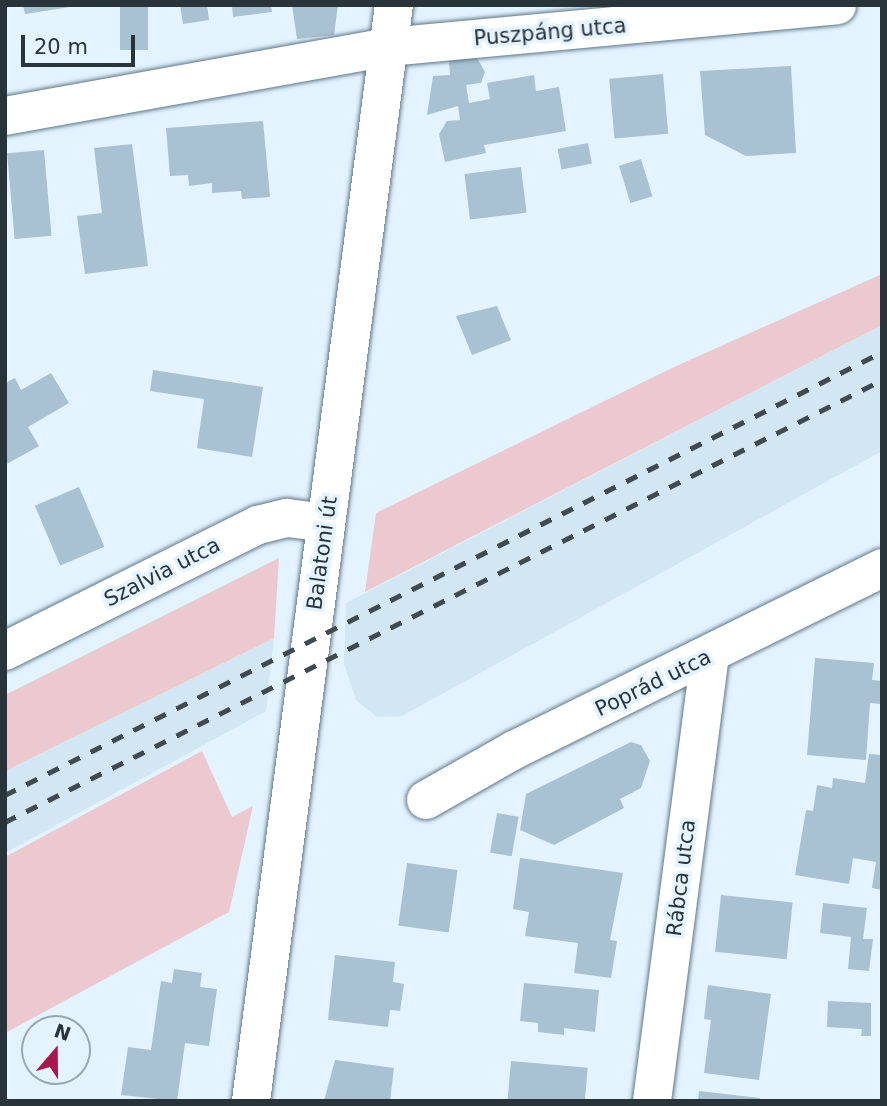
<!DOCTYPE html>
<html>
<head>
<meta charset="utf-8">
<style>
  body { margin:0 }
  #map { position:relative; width:887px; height:1106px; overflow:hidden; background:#e3f3ff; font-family:"DejaVu Sans",sans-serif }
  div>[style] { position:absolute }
  .built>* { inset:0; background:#d2e6f3 }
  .green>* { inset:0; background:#ebc9ce }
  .building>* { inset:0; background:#a8c2d3; transform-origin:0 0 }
  .roads { filter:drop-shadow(0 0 2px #5f7787) drop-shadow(0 0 2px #5f7787) }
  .street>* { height:38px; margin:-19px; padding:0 19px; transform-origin:19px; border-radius:19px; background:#fff }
  .primary>* { height:38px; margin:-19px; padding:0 19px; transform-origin:19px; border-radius:19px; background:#fff }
  .rail>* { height:5px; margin-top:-2.5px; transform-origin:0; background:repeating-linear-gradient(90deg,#3f4a52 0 12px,transparent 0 24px) }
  span { translate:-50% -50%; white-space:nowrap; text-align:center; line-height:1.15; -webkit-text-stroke:7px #e3f3ff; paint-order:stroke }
  .street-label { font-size:21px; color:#28333a }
  .frame { position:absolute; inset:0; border:7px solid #28333a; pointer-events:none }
  .north { position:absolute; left:21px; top:1015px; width:70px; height:70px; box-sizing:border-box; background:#e3f3ff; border:2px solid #98a6b0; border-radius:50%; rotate:20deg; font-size:19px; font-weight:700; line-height:28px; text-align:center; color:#28333a }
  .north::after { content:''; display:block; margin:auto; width:24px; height:32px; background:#aa174c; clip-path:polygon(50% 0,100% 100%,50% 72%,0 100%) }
  .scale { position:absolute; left:21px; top:35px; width:114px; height:32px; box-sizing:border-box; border:4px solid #28333a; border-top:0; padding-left:9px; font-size:21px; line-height:24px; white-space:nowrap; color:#28333a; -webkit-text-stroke:5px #e3f3ff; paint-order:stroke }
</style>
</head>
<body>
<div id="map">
  <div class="built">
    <div style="clip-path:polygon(882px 325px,882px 451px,402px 716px,377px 717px,356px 700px,344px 664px,346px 603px)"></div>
    <div style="clip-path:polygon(274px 638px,266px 711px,5px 853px,5px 771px)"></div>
  </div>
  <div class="green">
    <div style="clip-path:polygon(882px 274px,882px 325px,365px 592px,376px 513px,672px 368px)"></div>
    <div style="clip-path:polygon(279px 558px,274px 638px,5px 771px,5px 695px)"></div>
    <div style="clip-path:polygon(202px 751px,232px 817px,253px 806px,229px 912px,5px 1033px,5px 857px)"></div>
  </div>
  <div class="building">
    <div style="clip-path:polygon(23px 5px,70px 5px,70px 7px,25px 14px)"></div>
    <div style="left:120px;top:5px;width:28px;height:45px"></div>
    <div style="clip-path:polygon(180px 5px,207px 5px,209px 20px,183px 24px)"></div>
    <div style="clip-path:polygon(232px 5px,271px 5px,272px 12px,233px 17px)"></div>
    <div style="clip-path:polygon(292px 5px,338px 5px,334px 35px,297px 39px)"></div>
    <div style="clip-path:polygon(476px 56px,485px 72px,481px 83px,466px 85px,469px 103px,490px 99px,487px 83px,534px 75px,536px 91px,559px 87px,566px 131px,484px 145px,486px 153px,445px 162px,439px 134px,447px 121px,460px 120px,458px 106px,427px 115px,433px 76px,450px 75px,449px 61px)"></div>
    <div style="clip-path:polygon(791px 66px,796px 153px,746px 156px,705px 135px,700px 71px)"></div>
    <div style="left:663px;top:74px;width:60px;height:54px;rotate:85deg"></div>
    <div style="clip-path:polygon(263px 121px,270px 197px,242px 199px,241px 191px,212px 193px,212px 183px,189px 186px,188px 175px,170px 176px,166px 128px)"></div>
    <div style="left:588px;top:143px;width:21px;height:31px;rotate:79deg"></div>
    <div style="clip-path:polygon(132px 144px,148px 266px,85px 274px,77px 216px,102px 213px,94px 148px)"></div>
    <div style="left:44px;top:150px;width:86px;height:37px;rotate:85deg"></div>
    <div style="left:641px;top:159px;width:39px;height:23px;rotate:73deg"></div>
    <div style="left:521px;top:167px;width:46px;height:57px;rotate:83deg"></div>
    <div style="clip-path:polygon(497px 306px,511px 340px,472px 355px,456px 316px)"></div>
    <div style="clip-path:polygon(153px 370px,263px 387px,252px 457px,197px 448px,204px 399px,150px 391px)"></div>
    <div style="clip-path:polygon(51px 373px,69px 403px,28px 427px,39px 446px,5px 465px,5px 383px,15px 378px,21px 390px)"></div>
    <div style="left:79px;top:487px;width:65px;height:48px;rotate:67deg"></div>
    <div style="clip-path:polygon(815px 658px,874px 663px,872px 680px,882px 681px,882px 704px,870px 703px,866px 760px,807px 755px)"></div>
    <div style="clip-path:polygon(631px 742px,641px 745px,650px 761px,641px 788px,620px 799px,624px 808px,554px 845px,520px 830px,526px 794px)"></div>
    <div style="clip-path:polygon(869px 754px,882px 755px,882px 890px,872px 888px,876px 862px,853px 858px,849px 884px,795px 875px,806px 810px,813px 811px,817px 785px,832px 788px,833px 778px,865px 783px)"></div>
    <div style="left:497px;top:813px;width:22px;height:40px;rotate:10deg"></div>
    <div style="clip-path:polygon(520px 858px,623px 873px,610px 940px,617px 941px,611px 978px,574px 973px,578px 943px,525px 936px,529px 912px,513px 909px)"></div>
    <div style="left:407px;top:863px;width:51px;height:63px;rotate:8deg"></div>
    <div style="left:721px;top:895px;width:72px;height:57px;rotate:6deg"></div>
    <div style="clip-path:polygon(823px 903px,867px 908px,863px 939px,873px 939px,869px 971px,848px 969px,851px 937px,820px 933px)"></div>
    <div style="clip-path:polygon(335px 955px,395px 962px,393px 982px,404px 984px,400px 1011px,390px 1010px,388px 1027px,328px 1020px)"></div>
    <div style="clip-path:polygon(174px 969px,202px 973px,200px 987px,217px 989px,209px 1046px,185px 1043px,177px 1101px,121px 1095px,128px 1047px,151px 1050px,161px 981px,172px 983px)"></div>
    <div style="clip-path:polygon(524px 983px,599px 990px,595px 1032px,564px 1028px,564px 1035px,538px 1032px,538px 1023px,520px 1021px)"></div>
    <div style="clip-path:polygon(708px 985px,771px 994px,759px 1080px,704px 1073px,711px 1020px,704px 1019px)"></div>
    <div style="clip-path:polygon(828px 1001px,871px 1003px,871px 1036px,861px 1036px,862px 1029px,827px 1027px)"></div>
    <div style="clip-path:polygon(335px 1060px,394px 1068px,390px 1101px,324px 1101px)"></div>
    <div style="left:511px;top:1061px;width:77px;height:38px;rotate:5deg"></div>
    <div style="clip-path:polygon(699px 1091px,760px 1098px,759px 1101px,698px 1101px)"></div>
  </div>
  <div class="roads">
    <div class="street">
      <div style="left:5px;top:116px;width:389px;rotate:-10.2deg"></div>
      <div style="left:388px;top:47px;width:451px;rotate:-5.3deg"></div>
      <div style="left:5px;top:651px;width:283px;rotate:-26.5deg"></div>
      <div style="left:258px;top:525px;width:30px;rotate:-14deg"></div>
      <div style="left:287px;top:518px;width:39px;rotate:7deg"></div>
      <div style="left:426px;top:800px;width:101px;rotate:-29.6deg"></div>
      <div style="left:514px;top:750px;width:411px;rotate:-26.3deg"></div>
      <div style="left:652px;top:1101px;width:450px;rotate:-82.6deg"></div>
    </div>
    <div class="primary">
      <div style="left:251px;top:1101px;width:1105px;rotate:-82.57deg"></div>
    </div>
  </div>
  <div class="rail">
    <div style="left:5px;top:795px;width:983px;rotate:-26.8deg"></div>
    <div style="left:5px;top:822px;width:982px;rotate:-26.75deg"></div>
  </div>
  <div class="street-label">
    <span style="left:550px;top:32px;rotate:-5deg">Puszpáng utca</span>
    <span style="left:322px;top:553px;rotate:-82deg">Balatoni út</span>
    <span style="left:162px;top:572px;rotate:-27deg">Szalvia utca</span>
    <span style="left:653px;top:683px;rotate:-26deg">Poprád utca</span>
    <span style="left:681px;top:878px;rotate:-83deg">Rábca utca</span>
  </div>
  <div class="frame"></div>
  <div class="north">N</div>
  <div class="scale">20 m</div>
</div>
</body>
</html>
